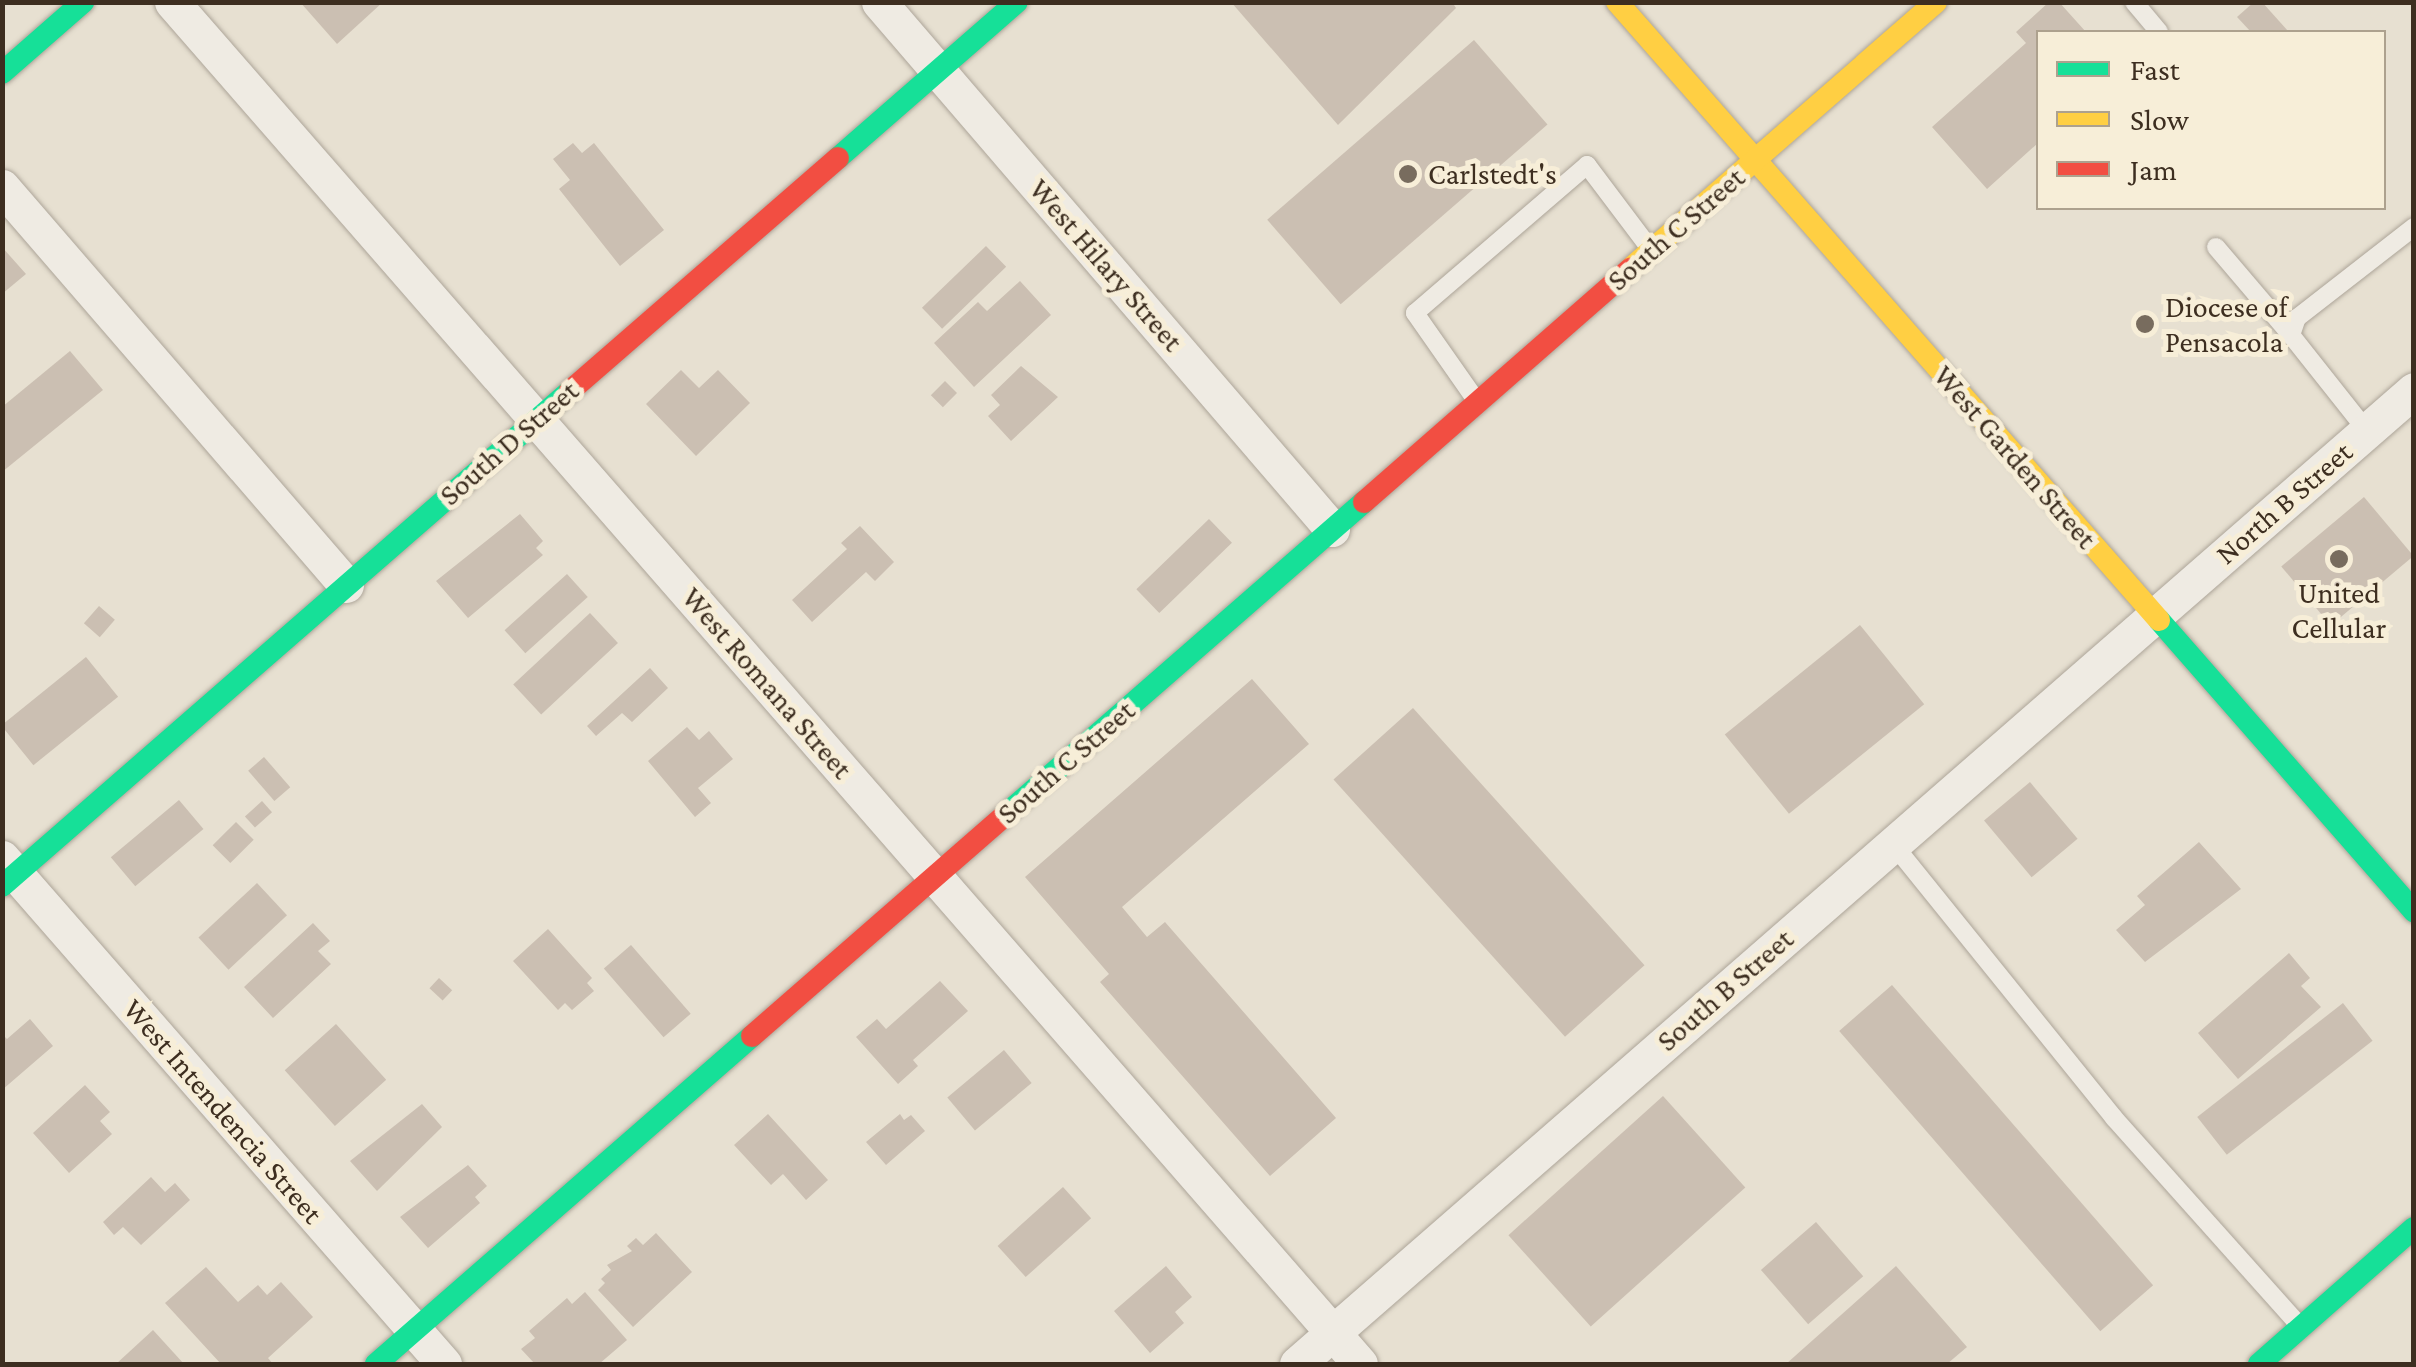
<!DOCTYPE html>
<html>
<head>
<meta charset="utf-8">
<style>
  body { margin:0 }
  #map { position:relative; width:2416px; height:1367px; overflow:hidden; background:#e7e0d1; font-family:"Crimson Pro",serif }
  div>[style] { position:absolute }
  .building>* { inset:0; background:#cbbfb2; transform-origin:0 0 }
  .roads { filter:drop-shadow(0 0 2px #ada599) drop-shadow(0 0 2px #ada599) }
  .lane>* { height:18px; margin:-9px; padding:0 9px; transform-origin:9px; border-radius:9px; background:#efebe3 }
  .street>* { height:35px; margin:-17.5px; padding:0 17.5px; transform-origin:17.5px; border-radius:17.5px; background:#efebe3 }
  .fast>* { height:22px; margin:-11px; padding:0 11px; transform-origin:11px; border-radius:11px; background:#16e098 }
  .slow>* { height:22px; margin:-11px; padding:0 11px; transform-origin:11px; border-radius:11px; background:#ffcf43 }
  .jam>* { height:22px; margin:-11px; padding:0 11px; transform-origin:11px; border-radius:11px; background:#f24e42 }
  .dots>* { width:28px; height:28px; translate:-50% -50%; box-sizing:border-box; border:5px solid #f7eed8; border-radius:50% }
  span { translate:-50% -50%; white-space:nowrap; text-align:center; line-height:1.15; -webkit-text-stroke:10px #f7eed8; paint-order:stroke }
  .poi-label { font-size:30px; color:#3d2e20 }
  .left { translate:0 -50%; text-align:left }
  .street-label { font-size:30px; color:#3d2e20 }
  .frame { position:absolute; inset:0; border:5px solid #3d2e20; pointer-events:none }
  .legend { position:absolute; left:2036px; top:30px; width:350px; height:180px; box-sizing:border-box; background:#f7eed8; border:2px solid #ada18e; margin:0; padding:12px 18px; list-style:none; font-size:30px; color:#3d2e20 }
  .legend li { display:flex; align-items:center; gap:20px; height:50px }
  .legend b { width:50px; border:2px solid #ada18e }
</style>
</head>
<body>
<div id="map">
  <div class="building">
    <div style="clip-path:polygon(300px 2px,383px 2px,337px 44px)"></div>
    <div style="clip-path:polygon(1231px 2px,1452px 2px,1456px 8px,1338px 125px)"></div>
    <div style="clip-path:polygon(2049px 2px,2059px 2px,2086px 32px,2038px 32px,2038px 143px,1987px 189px,1932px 127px,2026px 43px,2016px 32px)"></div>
    <div style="clip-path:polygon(2254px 2px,2262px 2px,2289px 32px,2251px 32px,2237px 17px)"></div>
    <div style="left:1474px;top:40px;width:112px;height:274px;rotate:49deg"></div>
    <div style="clip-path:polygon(573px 143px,582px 153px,594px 143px,664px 230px,620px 266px,559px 189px,570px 180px,553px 159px)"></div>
    <div style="left:986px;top:246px;width:29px;height:89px;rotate:46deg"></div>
    <div style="clip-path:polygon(2px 247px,26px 274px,2px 294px)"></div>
    <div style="clip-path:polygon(1020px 281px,1051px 315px,974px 387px,934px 343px,978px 302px,987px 311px)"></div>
    <div style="clip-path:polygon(70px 351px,103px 390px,2px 472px,2px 407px)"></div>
    <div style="clip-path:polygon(1021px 366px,1058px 397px,1011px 441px,988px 416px,1000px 405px,991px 395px)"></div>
    <div style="clip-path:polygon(681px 370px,699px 388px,718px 370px,750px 403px,696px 456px,646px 404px)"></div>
    <div style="left:945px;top:381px;width:17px;height:20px;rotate:45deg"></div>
    <div style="left:2364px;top:497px;width:77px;height:108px;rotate:50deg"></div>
    <div style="clip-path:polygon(520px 514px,543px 541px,536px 548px,543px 555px,468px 618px,436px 581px)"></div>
    <div style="left:1209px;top:519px;width:33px;height:101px;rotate:46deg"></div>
    <div style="clip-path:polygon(860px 526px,894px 562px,875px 581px,866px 572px,812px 622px,792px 600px,847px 549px,841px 543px)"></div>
    <div style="left:567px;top:574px;width:31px;height:84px;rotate:48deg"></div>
    <div style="left:99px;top:606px;width:21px;height:23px;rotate:41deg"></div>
    <div style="left:590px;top:613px;width:41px;height:105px;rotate:47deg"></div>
    <div style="left:1860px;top:625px;width:102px;height:174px;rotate:51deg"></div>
    <div style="left:86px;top:657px;width:51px;height:109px;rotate:51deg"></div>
    <div style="clip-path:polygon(650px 668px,668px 688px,632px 722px,622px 713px,596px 736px,587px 726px)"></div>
    <div style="clip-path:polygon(1252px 679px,1309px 744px,1122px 907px,1147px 937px,1165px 922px,1336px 1118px,1270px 1176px,1100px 982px,1109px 974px,1025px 877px)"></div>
    <div style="left:1413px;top:708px;width:346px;height:107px;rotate:48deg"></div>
    <div style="clip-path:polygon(687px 727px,699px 740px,709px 731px,733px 759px,698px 788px,711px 803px,695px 817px,648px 761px)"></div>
    <div style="left:264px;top:757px;width:40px;height:21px;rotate:49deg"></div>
    <div style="left:2030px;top:782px;width:74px;height:60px;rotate:50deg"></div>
    <div style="left:179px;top:800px;width:38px;height:89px;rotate:50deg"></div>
    <div style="left:262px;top:801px;width:15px;height:23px;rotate:48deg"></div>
    <div style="left:236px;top:822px;width:25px;height:33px;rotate:45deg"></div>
    <div style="clip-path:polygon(2199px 842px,2241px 889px,2145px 962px,2116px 930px,2145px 905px,2137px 896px)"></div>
    <div style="left:257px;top:883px;width:44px;height:80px;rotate:47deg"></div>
    <div style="clip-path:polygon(313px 923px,330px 941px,318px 951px,331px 964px,273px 1018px,244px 987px)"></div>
    <div style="clip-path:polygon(548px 929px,592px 978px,587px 983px,594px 991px,572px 1010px,565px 1003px,558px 1010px,513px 961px)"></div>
    <div style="left:631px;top:945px;width:91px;height:36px;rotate:49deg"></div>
    <div style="clip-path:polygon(2289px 953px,2310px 978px,2301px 986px,2321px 1007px,2238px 1079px,2198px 1033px)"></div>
    <div style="left:439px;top:978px;width:18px;height:14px;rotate:43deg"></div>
    <div style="clip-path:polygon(940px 981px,968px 1011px,913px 1060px,918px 1066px,898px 1084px,856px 1037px,877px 1019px,886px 1029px)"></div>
    <div style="left:1892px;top:985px;width:398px;height:70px;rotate:49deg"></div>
    <div style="left:2343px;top:1003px;width:48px;height:185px;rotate:52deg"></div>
    <div style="clip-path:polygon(30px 1019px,53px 1046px,2px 1090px,2px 1034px,7px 1039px)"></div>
    <div style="left:336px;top:1024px;width:75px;height:69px;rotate:48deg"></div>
    <div style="left:1004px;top:1050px;width:43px;height:74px;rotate:50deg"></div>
    <div style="clip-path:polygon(85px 1085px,110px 1112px,100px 1121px,112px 1134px,69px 1173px,33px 1133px)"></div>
    <div style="left:1663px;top:1096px;width:123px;height:208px;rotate:48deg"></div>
    <div style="clip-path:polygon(422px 1104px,442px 1127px,377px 1191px,350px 1161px)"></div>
    <div style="clip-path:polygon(768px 1114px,828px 1180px,806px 1200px,783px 1174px,771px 1185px,734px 1145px)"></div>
    <div style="clip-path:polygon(900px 1114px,904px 1120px,911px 1115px,925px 1131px,886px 1165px,866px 1142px)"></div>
    <div style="clip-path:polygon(468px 1165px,487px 1186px,475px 1197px,480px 1203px,428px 1248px,400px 1217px)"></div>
    <div style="clip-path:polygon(151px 1177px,165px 1192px,175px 1183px,190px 1200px,141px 1245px,123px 1227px,114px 1235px,103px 1222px)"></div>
    <div style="left:1063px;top:1187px;width:42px;height:88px;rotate:48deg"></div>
    <div style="left:1816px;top:1222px;width:72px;height:73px;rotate:49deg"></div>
    <div style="clip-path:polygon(656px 1233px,692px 1272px,633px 1327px,598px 1290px,605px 1283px,601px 1279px,611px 1270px,607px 1265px,632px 1251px,627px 1246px,636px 1238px,643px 1245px)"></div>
    <div style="clip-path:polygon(1166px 1266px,1192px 1297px,1175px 1312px,1184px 1323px,1150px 1353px,1114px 1311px)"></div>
    <div style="clip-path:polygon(1896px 1266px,1967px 1347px,1947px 1364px,1786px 1364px)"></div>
    <div style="clip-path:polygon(206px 1267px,238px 1302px,258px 1285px,267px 1295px,281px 1282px,313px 1317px,268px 1358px,273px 1364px,221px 1364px,165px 1303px)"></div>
    <div style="clip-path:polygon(585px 1292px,627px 1340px,599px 1364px,535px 1364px,521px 1349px,535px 1338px,529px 1331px,567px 1298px,572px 1304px)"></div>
    <div style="clip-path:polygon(153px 1330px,184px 1364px,116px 1364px)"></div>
  </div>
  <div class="roads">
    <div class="lane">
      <div style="left:2134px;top:2px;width:39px;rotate:50deg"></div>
      <div style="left:2216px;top:247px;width:116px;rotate:49.6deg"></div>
      <div style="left:1478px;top:403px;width:110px;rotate:-125deg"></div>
      <div style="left:1415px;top:313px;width:227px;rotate:-40.7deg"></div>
      <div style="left:1587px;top:165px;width:106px;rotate:53deg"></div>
      <div style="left:2367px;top:431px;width:122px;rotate:-128.4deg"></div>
      <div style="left:2291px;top:335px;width:18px;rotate:-71deg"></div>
      <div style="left:2297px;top:318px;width:148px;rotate:-37.9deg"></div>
      <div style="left:1893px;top:844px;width:352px;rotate:51.1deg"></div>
      <div style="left:2114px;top:1118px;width:278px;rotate:48.2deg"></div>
    </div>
    <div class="street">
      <div style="left:172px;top:2px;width:1807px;rotate:48.9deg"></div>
      <div style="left:879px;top:2px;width:695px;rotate:49.32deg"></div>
      <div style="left:2px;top:187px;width:526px;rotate:49.16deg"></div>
      <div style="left:2px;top:858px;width:672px;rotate:48.86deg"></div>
      <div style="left:1297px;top:1364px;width:1482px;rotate:-41.09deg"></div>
    </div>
    <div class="fast">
      <div style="left:2px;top:73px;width:108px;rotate:-41.2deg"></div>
      <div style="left:838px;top:158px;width:237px;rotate:-41.1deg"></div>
      <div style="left:2159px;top:620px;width:387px;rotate:48.8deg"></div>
      <div style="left:1005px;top:815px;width:476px;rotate:-41.1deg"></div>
      <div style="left:2px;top:886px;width:753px;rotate:-41.07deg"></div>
      <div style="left:376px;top:1364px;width:499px;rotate:-41.1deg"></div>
      <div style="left:2259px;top:1364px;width:206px;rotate:-41.3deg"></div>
    </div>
    <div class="slow">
      <div style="left:1617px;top:2px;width:822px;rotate:48.75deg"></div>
      <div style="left:1630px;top:269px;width:406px;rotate:-41.1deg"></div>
    </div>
    <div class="jam">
      <div style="left:570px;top:391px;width:355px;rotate:-41deg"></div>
      <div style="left:1364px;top:502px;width:354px;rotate:-41.2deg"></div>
      <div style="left:752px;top:1036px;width:336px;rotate:-41.1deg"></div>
    </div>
  </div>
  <div class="dots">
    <div style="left:1408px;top:174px;background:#786c5e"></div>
    <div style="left:2145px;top:324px;background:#786c5e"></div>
    <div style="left:2339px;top:559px;background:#786c5e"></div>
  </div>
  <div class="poi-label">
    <span class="left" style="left:1428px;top:174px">Carlstedt's</span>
    <span class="left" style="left:2165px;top:324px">Diocese of<br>Pensacola</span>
    <span style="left:2339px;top:610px">United<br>Cellular</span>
  </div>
  <div class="street-label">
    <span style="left:1676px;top:229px;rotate:-41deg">South C Street</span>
    <span style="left:1106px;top:265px;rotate:49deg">West Hilary Street</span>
    <span style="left:509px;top:443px;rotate:-41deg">South D Street</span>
    <span style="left:2015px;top:457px;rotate:49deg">West Garden Street</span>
    <span style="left:2284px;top:503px;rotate:-41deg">North B Street</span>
    <span style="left:767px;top:683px;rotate:49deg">West Romana Street</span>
    <span style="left:1066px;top:762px;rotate:-41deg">South C Street</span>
    <span style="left:1725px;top:990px;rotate:-41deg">South B Street</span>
    <span style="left:223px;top:1111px;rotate:49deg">West Intendencia Street</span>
  </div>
  <div class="frame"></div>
  <ul class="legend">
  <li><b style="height:12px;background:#16e098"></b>Fast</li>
  <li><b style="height:12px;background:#ffcf43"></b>Slow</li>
  <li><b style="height:12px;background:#f24e42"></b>Jam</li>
  </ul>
</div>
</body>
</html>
